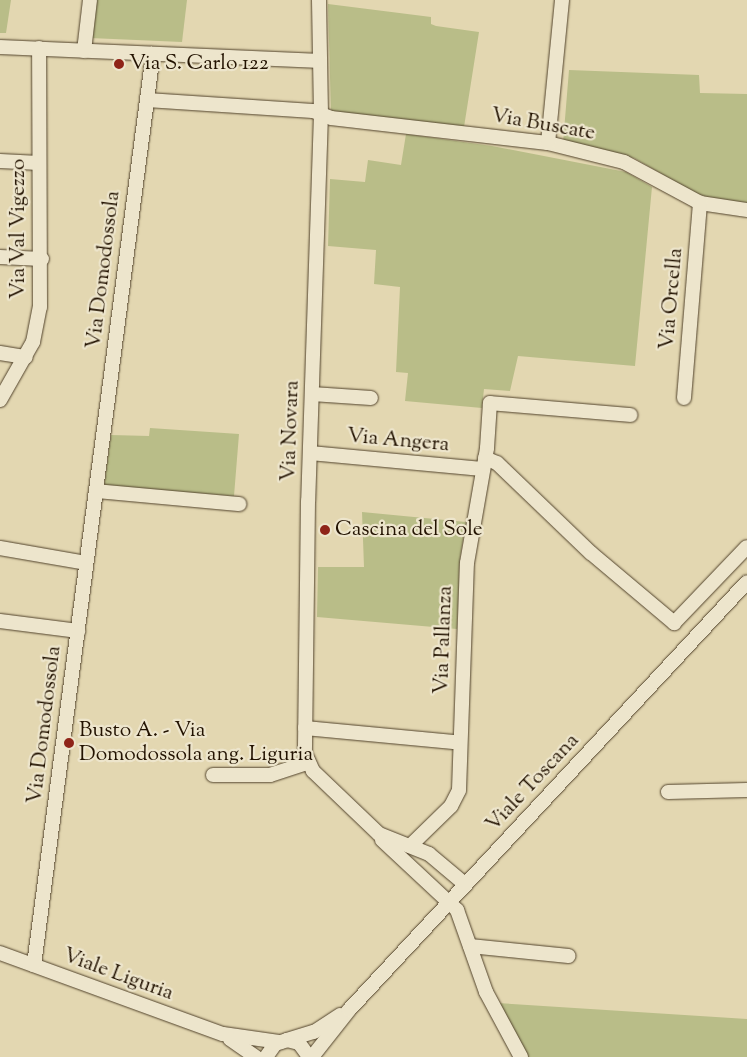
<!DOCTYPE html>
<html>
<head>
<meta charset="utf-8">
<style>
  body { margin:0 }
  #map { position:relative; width:747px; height:1057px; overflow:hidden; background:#e3d7b1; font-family:"Sorts Mill Goudy",serif }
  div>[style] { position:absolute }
  .green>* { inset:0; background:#b9bd88 }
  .roads { filter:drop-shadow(0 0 1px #52432c) drop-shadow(0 0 1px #52432c) }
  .minor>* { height:14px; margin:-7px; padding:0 7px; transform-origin:7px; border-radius:7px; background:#ede5cc }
  .dots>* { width:14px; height:14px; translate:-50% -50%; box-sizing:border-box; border:2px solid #ede5cc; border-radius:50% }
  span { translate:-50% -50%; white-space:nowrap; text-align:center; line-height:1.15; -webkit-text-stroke:4.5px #ede5cc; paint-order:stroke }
  .poi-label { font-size:21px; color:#221200 }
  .left { translate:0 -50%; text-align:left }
  .street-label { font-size:21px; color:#221200 }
</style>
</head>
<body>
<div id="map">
  <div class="green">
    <div style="clip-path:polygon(0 0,11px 0,6px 33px,0 33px)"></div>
    <div style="clip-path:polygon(95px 0,187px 0,182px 42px,90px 38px)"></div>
    <div style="clip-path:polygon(328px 4px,431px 17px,431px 24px,436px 26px,479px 32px,464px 127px,331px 113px)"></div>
    <div style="clip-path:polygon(569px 70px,699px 75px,700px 93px,747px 94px,747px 203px,700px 196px,634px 158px,563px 143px)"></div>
    <div style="clip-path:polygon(406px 134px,492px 146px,626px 172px,652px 187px,635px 366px,518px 356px,510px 391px,484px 389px,482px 408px,405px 401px,408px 373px,396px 372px,400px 287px,374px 284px,376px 250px,328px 246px,330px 179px,365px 182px,368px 160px,401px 165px)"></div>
    <div style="clip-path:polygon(150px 428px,239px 434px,234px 496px,104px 486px,111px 435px,149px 436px)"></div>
    <div style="clip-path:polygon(362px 512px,466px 522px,460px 558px,457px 629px,317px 617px,318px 567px,364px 567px)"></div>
    <div style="clip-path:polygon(497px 1003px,747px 1019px,747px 1057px,525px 1057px)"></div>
  </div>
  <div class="roads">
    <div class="minor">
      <div style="left:319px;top:0;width:114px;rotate:89deg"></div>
      <div style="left:321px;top:114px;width:387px;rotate:91.9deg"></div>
      <div style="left:308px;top:501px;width:252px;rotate:90.7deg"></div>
      <div style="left:305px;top:753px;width:20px;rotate:66deg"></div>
      <div style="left:313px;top:771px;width:91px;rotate:43.7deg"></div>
      <div style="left:379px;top:834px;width:54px;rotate:21.8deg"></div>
      <div style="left:429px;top:854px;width:48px;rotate:40deg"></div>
      <div style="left:0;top:47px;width:320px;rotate:2.5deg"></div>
      <div style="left:84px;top:51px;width:51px;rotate:-83.3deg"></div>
      <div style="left:147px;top:100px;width:166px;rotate:3.8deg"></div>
      <div style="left:313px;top:111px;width:19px;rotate:21deg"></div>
      <div style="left:331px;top:118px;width:218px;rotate:6.6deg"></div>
      <div style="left:548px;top:143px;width:78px;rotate:14deg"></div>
      <div style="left:624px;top:162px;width:86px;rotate:28.3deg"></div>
      <div style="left:700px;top:203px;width:48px;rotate:8.5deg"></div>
      <div style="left:548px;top:143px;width:144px;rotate:-84.4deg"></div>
      <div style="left:0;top:161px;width:39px;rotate:3deg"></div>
      <div style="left:0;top:257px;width:42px;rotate:2.7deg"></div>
      <div style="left:0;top:353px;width:26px;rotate:9deg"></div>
      <div style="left:312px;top:394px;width:59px;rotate:3.9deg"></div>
      <div style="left:684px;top:398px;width:196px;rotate:-85.3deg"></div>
      <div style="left:0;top:400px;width:67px;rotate:-60.4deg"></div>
      <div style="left:33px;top:342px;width:36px;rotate:-79deg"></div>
      <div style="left:40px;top:307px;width:259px;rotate:-90.2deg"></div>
      <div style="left:310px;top:453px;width:173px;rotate:5.3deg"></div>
      <div style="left:485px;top:458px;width:13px;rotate:23deg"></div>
      <div style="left:497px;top:463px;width:130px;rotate:43.8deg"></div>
      <div style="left:591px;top:553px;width:109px;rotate:40.1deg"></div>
      <div style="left:674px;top:623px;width:105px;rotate:-46.2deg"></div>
      <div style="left:96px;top:491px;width:144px;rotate:5.2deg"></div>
      <div style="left:0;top:548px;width:87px;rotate:9.9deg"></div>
      <div style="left:0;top:621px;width:79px;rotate:7.3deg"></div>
      <div style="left:305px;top:728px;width:149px;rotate:5.4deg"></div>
      <div style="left:213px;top:775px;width:57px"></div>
      <div style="left:270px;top:775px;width:40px;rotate:-18deg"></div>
      <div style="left:668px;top:792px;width:79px;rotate:-1.5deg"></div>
      <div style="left:382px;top:840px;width:103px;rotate:43deg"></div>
      <div style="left:457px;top:910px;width:87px;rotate:70.5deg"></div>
      <div style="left:486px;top:992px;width:74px;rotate:61.7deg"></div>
      <div style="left:410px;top:846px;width:57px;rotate:-44.3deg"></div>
      <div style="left:451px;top:806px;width:18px;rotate:-63deg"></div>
      <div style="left:459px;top:790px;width:227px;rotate:-88deg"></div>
      <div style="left:467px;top:563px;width:117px;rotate:-80.1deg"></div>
      <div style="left:487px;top:448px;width:45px;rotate:-86.2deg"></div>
      <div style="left:490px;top:403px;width:141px;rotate:4.9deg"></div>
      <div style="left:470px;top:946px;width:99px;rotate:5.8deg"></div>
      <div style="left:0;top:953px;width:237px;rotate:20deg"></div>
      <div style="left:223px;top:1034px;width:58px;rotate:8deg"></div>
      <div style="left:34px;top:965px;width:919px;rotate:-82.56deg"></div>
      <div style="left:230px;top:1039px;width:32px;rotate:35deg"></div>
      <div style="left:287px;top:1040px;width:28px;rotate:-17deg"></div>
      <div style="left:314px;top:1032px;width:31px;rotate:-33deg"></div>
      <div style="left:266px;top:1057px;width:16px;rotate:-55deg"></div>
      <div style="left:275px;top:1044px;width:13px;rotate:-18deg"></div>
      <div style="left:287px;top:1040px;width:12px;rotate:14deg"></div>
      <div style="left:299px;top:1043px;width:17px;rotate:54deg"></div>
      <div style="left:312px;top:1057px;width:60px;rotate:-51.8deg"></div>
      <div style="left:349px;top:1010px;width:584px;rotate:-47.08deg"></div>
    </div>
  </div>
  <div class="dots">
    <div style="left:119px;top:64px;background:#8f2418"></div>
    <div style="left:325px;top:530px;background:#8f2418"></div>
    <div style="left:69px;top:743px;background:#8f2418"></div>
  </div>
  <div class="poi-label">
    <span class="left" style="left:129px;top:64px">Via S. Carlo 122</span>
    <span class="left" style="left:335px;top:530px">Cascina del Sole</span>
    <span class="left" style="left:79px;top:743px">Busto A. - Via<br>Domodossola ang. Liguria</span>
  </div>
  <div class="street-label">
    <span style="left:543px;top:125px;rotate:10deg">Via Buscate</span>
    <span style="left:19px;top:229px;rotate:-90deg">Via Val Vigezzo</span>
    <span style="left:104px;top:270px;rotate:-83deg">Via Domodossola</span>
    <span style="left:672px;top:299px;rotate:-85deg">Via Orcella</span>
    <span style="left:291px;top:431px;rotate:-88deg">Via Novara</span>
    <span style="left:398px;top:441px;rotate:5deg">Via Angera</span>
    <span style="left:444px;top:640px;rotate:-88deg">Via Pallanza</span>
    <span style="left:45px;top:725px;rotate:-83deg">Via Domodossola</span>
    <span style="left:533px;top:783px;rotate:-47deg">Viale Toscana</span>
    <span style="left:118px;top:975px;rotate:20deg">Viale Liguria</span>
  </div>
</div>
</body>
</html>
